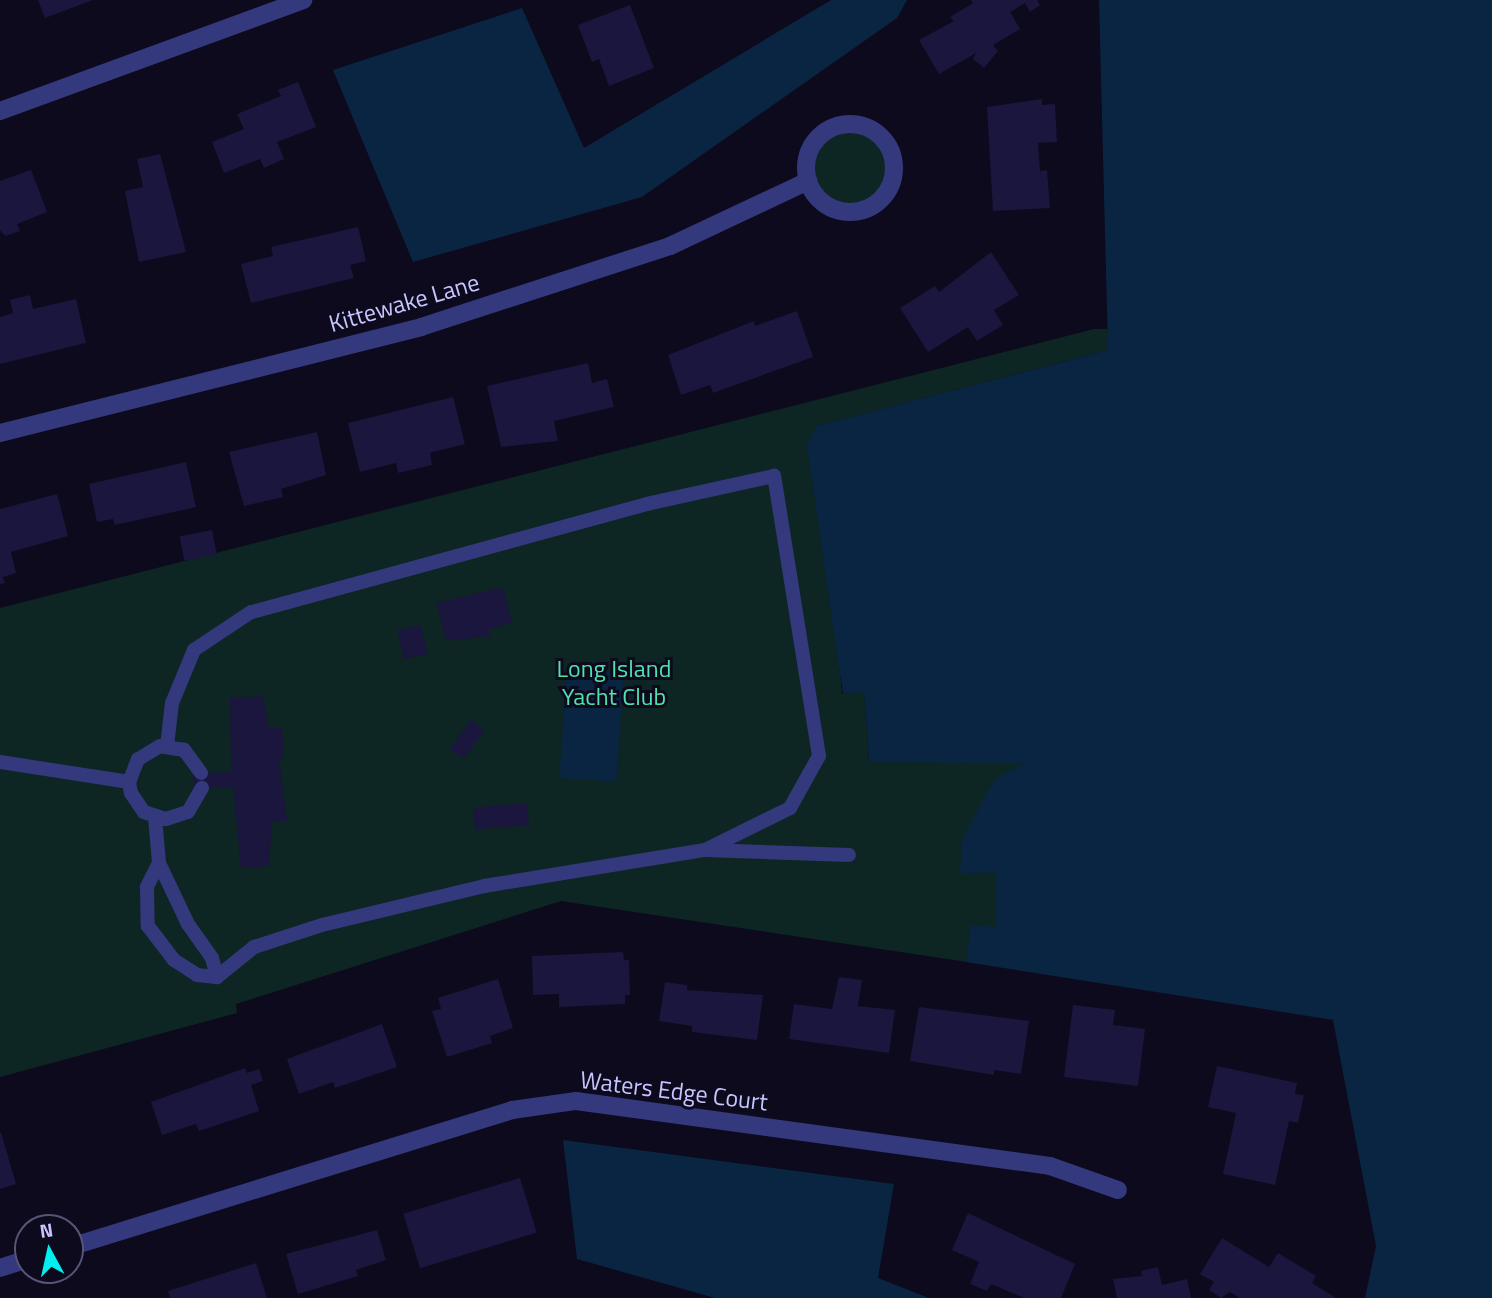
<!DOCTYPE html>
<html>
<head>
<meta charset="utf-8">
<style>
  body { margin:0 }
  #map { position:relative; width:1492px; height:1298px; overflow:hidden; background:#0c0a1c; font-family:"Titillium Web",sans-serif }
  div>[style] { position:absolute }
  .green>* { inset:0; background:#0d2623 }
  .round { border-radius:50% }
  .water>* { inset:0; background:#0a2541; transform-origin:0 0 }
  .building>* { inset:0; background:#1a163d; transform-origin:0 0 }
  .service>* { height:14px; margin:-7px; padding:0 7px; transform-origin:7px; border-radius:7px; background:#34397d }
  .minor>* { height:18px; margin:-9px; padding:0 9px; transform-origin:9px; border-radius:9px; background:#34397d }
  .minor>.ring { margin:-9px; padding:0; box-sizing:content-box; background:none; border:18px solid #34397d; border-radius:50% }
  span { translate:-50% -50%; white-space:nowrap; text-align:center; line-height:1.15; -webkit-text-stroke:6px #0c0a1c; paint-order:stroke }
  .street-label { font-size:24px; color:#c6c5ff }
  .park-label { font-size:24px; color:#4fe1ae }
  .north { position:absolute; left:14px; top:1214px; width:70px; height:70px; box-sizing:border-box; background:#0c0a1c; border:2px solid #565577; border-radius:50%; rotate:352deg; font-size:19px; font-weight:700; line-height:28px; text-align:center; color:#c6c5ff }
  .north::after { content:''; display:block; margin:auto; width:24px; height:32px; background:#00f0f0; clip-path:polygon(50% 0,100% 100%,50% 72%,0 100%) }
</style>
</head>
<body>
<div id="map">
  <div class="green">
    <div class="round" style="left:812px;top:129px;width:76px;height:76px"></div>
    <div style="clip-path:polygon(1094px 329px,1108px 329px,1108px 350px,817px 426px,842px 694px,864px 691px,869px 762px,1026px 762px,1014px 969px,561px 901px,236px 1004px,237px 1013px,0 1077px,0 608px)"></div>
  </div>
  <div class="water">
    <div style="clip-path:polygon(831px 0,907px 0,897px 18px,642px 197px,413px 262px,333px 70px,522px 8px,584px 148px)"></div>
    <div style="clip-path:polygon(1099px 0,1492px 0,1492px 1298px,1365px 1298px,1376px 1246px,1333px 1020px,966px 962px,971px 925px,995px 927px,996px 872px,960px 874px,962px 841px,988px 790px,997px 778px,1025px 763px,869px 762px,864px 692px,843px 694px,807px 444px,816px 426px,1108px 350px)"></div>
    <div style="left:567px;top:668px;width:57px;height:110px;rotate:4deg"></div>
    <div style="clip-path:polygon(563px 1140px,894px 1184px,878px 1278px,929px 1298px,715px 1298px,577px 1259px)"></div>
  </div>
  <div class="building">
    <div style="clip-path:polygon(38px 0,93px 0,45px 18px)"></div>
    <div style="clip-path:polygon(971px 0,1037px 0,1040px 5px,1030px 12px,1025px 3px,1010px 12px,1020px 29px,993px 45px,998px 51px,984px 68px,973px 59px,976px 53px,939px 74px,919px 40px,954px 21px,950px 17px,973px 3px)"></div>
    <div style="clip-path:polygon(630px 5px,654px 68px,609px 86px,599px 59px,592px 62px,578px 25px)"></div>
    <div style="clip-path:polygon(298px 82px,316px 127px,277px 142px,284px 159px,264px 168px,260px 159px,224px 173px,212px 142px,244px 129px,237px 114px,281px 96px,278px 90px)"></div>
    <div style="clip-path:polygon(1042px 99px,1042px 105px,1055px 104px,1057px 142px,1038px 143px,1040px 171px,1047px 170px,1050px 208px,993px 211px,987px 107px)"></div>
    <div style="clip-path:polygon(160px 154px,186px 252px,139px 262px,125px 191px,143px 187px,137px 159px)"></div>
    <div style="clip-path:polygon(31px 170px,47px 212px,17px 224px,20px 231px,5px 236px,0 230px,0 181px)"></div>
    <div style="clip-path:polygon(358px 227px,366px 261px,350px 265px,354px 278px,251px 303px,241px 264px,273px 256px,271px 247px)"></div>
    <div style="clip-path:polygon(991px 252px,1019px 295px,994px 310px,1003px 325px,977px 341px,968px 327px,928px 352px,900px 308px,935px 286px,939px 292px)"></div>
    <div style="clip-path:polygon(30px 295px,33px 309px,76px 299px,86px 343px,0 364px,0 317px,13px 313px,10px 300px)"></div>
    <div style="clip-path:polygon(797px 311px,813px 357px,713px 393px,710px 385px,681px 395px,668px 355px,754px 321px,755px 326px)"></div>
    <div style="clip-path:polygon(588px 363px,592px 383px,607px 379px,614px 407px,554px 421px,558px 441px,501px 447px,487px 386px)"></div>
    <div style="clip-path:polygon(453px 397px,465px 444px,430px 453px,432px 465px,398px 473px,396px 463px,360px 472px,348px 423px)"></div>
    <div style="clip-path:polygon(317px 432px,326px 475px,281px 489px,283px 497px,244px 506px,229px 452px)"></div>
    <div style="clip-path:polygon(186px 462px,196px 507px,115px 525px,113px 519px,97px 522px,89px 484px)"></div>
    <div style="clip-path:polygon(57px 494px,68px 536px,11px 552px,16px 573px,3px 577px,5px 583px,0 584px,0 509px)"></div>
    <div style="left:212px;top:530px;width:25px;height:33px;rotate:79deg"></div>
    <div style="clip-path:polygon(503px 587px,512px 623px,489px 629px,491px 636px,446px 641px,437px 603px)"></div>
    <div style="left:421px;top:625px;width:30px;height:24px;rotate:78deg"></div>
    <div style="clip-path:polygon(263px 696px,269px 728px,282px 727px,284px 758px,279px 758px,287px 821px,272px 822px,269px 866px,241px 868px,233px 787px,194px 788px,193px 773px,231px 772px,230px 698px)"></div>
    <div style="left:471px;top:720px;width:17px;height:36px;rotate:36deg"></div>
    <div style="left:527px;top:803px;width:22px;height:54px;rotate:85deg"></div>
    <div style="clip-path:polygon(623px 952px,624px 960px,629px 960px,630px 995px,625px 995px,625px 1004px,559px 1007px,559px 994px,533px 995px,532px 956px)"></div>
    <div style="clip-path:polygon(839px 977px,862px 980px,858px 1006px,895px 1010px,889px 1053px,789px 1039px,794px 1004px,832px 1009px)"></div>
    <div style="clip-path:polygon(498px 979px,513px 1028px,490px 1036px,492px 1043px,447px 1057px,432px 1011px,441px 1009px,438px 998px)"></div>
    <div style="clip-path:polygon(665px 982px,687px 985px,687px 990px,763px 995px,757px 1040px,692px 1032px,692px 1026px,659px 1021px)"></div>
    <div style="clip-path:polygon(1073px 1005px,1115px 1010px,1113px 1025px,1145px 1029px,1138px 1086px,1064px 1077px)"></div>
    <div style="clip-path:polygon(919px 1007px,1029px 1021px,1021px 1074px,994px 1070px,994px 1075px,910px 1061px)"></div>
    <div style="clip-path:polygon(382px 1024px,397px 1067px,335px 1088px,333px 1082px,299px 1094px,287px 1059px)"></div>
    <div style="clip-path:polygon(1217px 1066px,1297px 1083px,1295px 1094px,1304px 1095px,1298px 1123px,1289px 1121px,1275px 1185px,1223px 1174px,1236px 1113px,1208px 1107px)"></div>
    <div style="clip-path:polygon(245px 1068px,247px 1073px,259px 1069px,263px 1081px,251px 1085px,259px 1111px,199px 1131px,196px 1124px,162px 1135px,151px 1102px)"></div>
    <div style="clip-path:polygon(1px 1132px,16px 1184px,0 1189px,0 1133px)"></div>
    <div style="left:520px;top:1178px;width:57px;height:122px;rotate:73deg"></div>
    <div style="clip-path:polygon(968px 1213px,1075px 1264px,1061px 1298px,1024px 1298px,991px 1284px,987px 1291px,970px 1284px,979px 1262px,952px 1250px)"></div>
    <div style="clip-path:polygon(377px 1230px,386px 1260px,356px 1270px,358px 1276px,298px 1294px,286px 1254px)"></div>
    <div style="clip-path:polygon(1222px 1238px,1269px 1267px,1278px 1253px,1316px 1276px,1312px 1283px,1336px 1298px,1240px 1298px,1230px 1292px,1221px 1298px,1209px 1290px,1214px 1282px,1200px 1274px)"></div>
    <div style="clip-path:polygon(256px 1263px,267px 1298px,170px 1298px,168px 1291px)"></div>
    <div style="clip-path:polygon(1158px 1267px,1162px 1285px,1187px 1279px,1191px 1298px,1202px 1298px,1117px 1298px,1113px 1279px,1142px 1276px,1141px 1271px)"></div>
  </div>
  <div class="service">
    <div style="left:0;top:762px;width:131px;rotate:8.8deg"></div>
    <div style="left:201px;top:773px;width:29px;rotate:-126deg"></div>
    <div style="left:184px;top:750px;width:24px;rotate:-171deg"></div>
    <div style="left:160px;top:746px;width:26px;rotate:149deg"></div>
    <div style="left:138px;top:759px;width:25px;rotate:111deg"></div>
    <div style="left:129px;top:782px;width:11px;rotate:80deg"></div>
    <div style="left:131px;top:793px;width:23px;rotate:56deg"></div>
    <div style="left:144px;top:812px;width:23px;rotate:18deg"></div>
    <div style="left:166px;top:819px;width:23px;rotate:-18deg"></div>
    <div style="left:188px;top:812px;width:28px;rotate:-60deg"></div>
    <div style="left:155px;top:817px;width:46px;rotate:85deg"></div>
    <div style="left:159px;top:863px;width:68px;rotate:64.6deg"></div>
    <div style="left:188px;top:924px;width:42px;rotate:54.8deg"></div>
    <div style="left:212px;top:958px;width:20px;rotate:75deg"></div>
    <div style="left:706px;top:850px;width:143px;rotate:2deg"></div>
    <div style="left:159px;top:863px;width:27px;rotate:117deg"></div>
    <div style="left:147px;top:887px;width:39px;rotate:89deg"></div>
    <div style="left:148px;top:926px;width:43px;rotate:52.6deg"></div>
    <div style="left:174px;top:960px;width:27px;rotate:33deg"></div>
    <div style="left:197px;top:975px;width:20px;rotate:6deg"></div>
    <div style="left:217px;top:977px;width:48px;rotate:-39deg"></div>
    <div style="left:254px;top:947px;width:71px;rotate:-17.9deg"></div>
    <div style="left:322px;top:925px;width:167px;rotate:-13.5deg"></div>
    <div style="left:484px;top:886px;width:224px;rotate:-9.3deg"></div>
    <div style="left:705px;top:850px;width:95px;rotate:-26.3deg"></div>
    <div style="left:790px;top:808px;width:60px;rotate:-60.9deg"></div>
    <div style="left:819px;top:756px;width:284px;rotate:-99.1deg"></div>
    <div style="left:774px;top:476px;width:130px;rotate:167.6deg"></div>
    <div style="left:647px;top:504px;width:410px;rotate:164.7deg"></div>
    <div style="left:251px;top:612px;width:69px;rotate:146.3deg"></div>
    <div style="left:194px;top:650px;width:57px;rotate:112.5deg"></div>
    <div style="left:172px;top:703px;width:43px;rotate:96.6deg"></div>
  </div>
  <div class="minor">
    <div style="left:0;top:111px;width:323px;rotate:-20.1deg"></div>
    <div class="ring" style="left:806px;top:124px;width:70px;height:70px"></div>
    <div style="left:0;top:433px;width:434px;rotate:-14.1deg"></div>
    <div style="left:421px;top:327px;width:262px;rotate:-18deg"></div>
    <div style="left:670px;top:246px;width:153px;rotate:-25.2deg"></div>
    <div style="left:70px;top:1247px;width:463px;rotate:-17.2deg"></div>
    <div style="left:512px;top:1110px;width:65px;rotate:-8deg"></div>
    <div style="left:576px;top:1101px;width:478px;rotate:7.8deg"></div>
    <div style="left:1050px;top:1166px;width:72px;rotate:19.4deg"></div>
    <div style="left:0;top:1268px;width:29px;rotate:-18deg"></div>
  </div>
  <div class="street-label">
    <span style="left:404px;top:303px;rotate:-16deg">Kittewake Lane</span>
    <span style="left:674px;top:1091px;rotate:7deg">Waters Edge Court</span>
  </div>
  <div class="park-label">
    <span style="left:614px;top:683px">Long Island<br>Yacht Club</span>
  </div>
  <div class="north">N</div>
</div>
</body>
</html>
